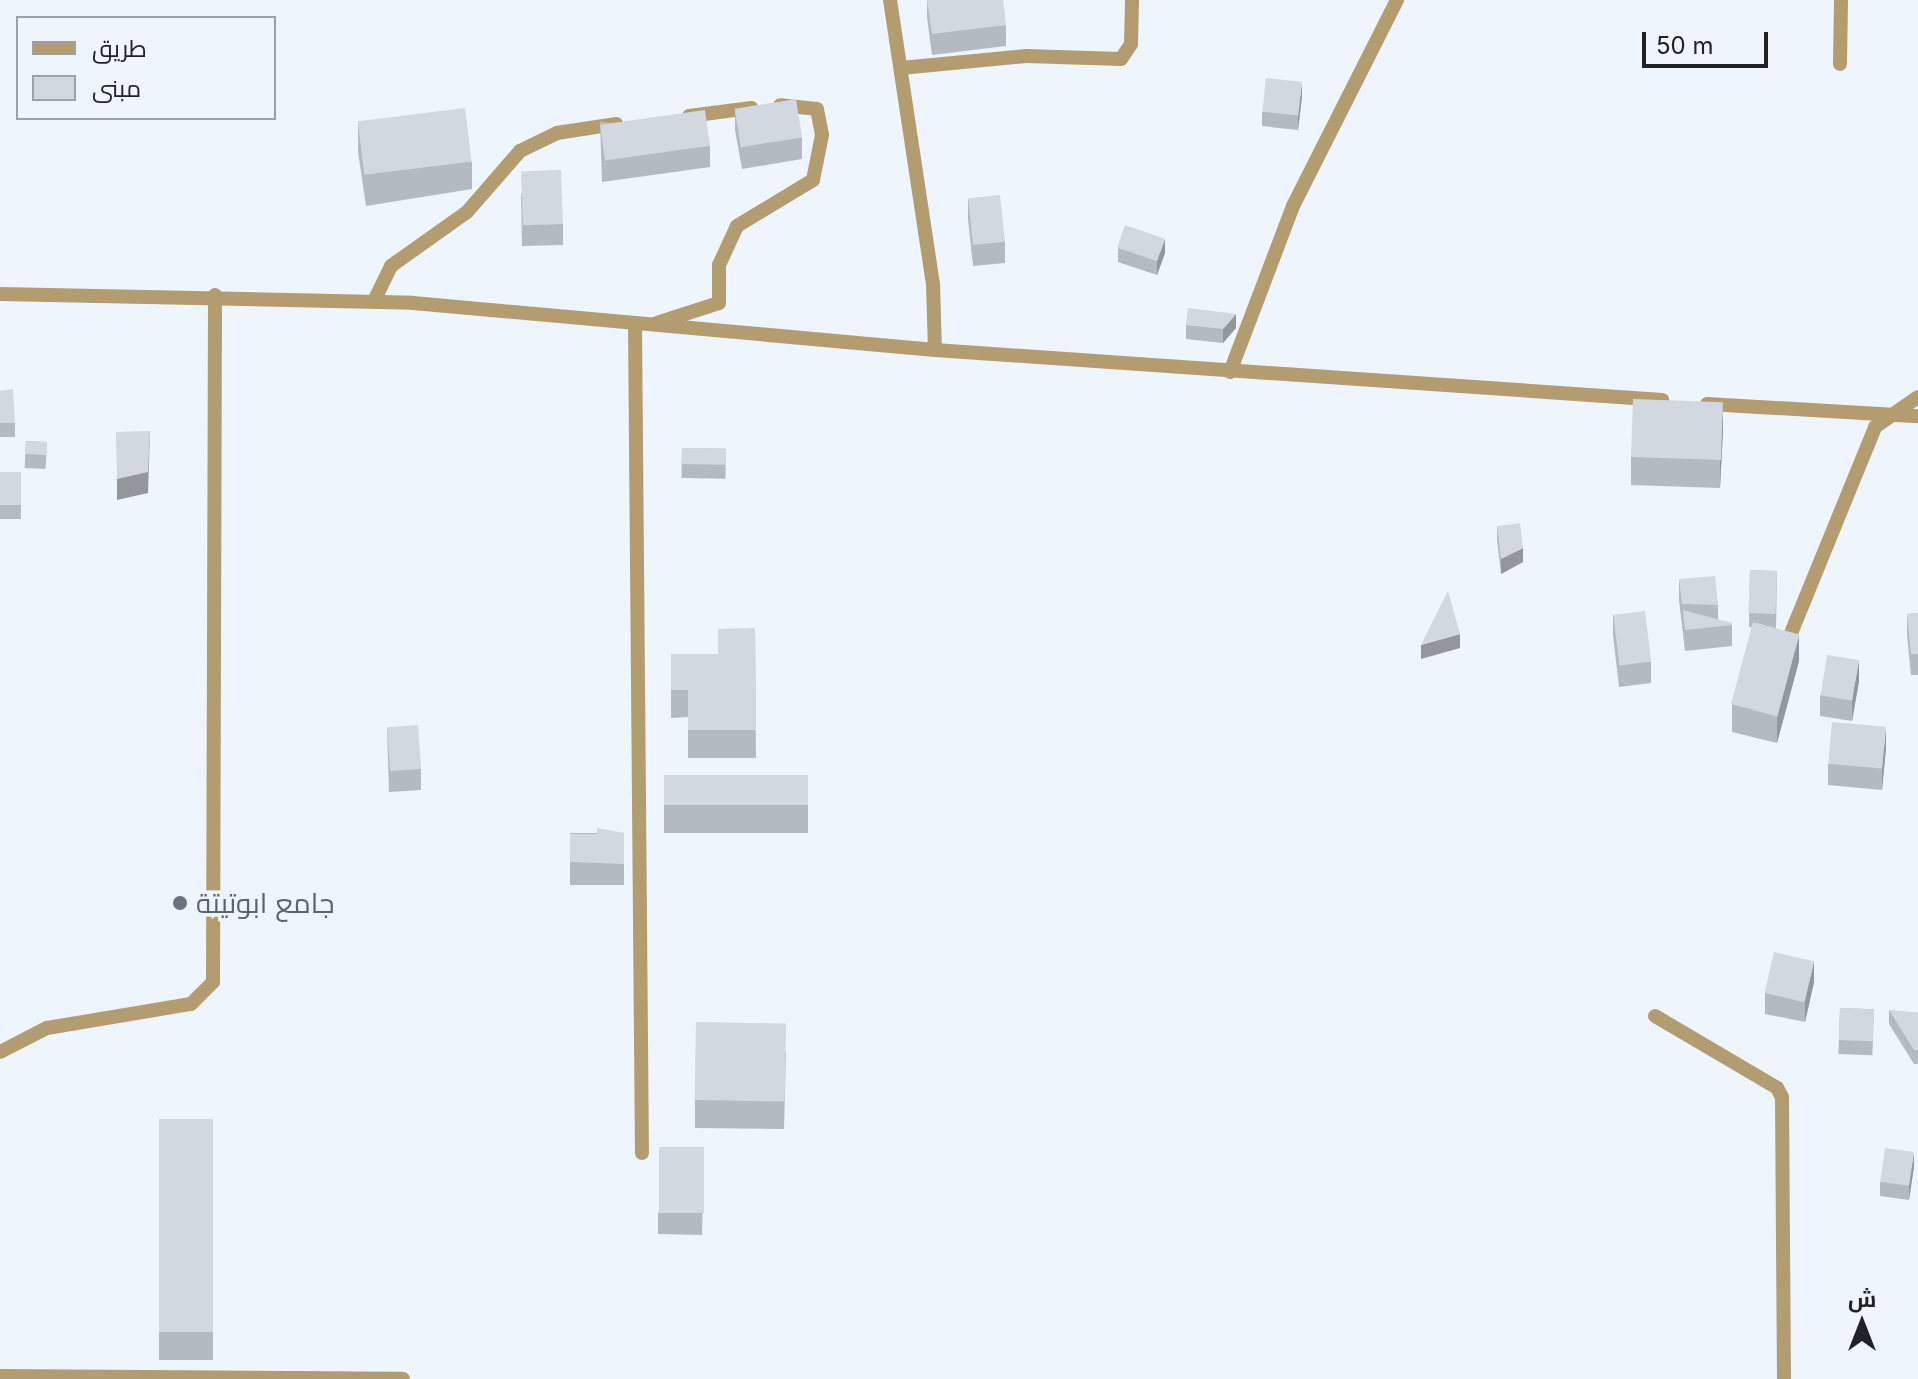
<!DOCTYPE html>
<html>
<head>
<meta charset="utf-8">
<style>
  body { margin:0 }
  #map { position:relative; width:1918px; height:1379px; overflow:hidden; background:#eef5fd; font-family:Inter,Cairo,sans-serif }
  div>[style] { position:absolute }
  .street>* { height:14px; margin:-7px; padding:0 7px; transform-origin:7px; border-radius:7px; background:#b39c70 }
  .wall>* { inset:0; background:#b4bac1; transform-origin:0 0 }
  .shaded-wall>* { inset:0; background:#92979d }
  .building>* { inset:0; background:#d1d8e0; transform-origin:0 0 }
  .dots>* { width:22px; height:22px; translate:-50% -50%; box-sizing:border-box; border:4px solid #eef5fd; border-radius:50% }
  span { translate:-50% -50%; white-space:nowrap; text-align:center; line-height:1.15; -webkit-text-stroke:7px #eef5fd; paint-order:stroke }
  .worship-label { font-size:28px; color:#5b616d }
  .left { translate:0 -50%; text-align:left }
  .legend { position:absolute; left:16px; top:16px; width:260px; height:104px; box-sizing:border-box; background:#eef5fd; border:2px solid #9ca1a7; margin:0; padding:10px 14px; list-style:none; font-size:24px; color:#202225 }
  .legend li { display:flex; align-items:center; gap:16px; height:40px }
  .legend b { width:40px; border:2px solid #9ca1a7 }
  .north { position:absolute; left:1822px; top:1283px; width:80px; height:80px; -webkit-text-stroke:6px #eef5fd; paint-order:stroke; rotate:0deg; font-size:22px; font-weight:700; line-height:32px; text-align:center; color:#202225 }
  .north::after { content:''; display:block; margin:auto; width:28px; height:36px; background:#202225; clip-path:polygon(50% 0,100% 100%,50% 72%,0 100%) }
  .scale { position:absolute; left:1642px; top:32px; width:126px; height:36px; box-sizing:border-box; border:4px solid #202225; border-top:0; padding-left:10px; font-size:24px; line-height:28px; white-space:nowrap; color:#202225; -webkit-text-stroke:6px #eef5fd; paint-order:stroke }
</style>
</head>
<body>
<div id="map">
  <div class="street">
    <div style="left:890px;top:0;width:287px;rotate:81.4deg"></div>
    <div style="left:933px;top:284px;width:66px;rotate:88.3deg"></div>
    <div style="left:1840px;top:64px;width:64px;rotate:-89.1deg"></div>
    <div style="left:901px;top:68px;width:126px;rotate:-5.5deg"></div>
    <div style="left:1026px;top:56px;width:95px;rotate:1.8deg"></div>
    <div style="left:1121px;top:59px;width:18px;rotate:-56deg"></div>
    <div style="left:1131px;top:44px;width:44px;rotate:-88.7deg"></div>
    <div style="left:689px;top:116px;width:63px;rotate:-7.4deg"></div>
    <div style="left:0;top:294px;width:413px;rotate:1.2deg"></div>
    <div style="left:413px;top:303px;width:524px;rotate:5.14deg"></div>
    <div style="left:935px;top:350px;width:729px;rotate:3.93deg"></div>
    <div style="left:374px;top:301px;width:39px;rotate:-64deg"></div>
    <div style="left:391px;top:266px;width:93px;rotate:-35.4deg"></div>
    <div style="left:467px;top:212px;width:81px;rotate:-49deg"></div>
    <div style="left:520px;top:151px;width:41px;rotate:-25.9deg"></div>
    <div style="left:557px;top:133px;width:60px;rotate:-8.7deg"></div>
    <div style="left:657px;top:323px;width:65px;rotate:-17.9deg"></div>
    <div style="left:719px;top:303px;width:38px;rotate:-90deg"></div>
    <div style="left:719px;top:265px;width:43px;rotate:-65.2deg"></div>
    <div style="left:737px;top:226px;width:89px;rotate:-31.2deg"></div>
    <div style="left:813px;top:180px;width:46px;rotate:-78.7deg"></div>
    <div style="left:822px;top:135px;width:26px;rotate:-101deg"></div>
    <div style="left:817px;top:109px;width:37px;rotate:-174deg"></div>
    <div style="left:635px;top:324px;width:829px;rotate:89.52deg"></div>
    <div style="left:1230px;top:372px;width:178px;rotate:-69.2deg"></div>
    <div style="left:1293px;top:206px;width:231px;rotate:-63.2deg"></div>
    <div style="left:1707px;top:404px;width:211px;rotate:3.3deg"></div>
    <div style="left:1787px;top:643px;width:233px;rotate:-67.8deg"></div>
    <div style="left:1875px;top:427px;width:52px;rotate:-34.9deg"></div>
    <div style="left:1655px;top:1016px;width:142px;rotate:30.5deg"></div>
    <div style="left:1777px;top:1088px;width:10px;rotate:61deg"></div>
    <div style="left:1782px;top:1097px;width:282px;rotate:89.6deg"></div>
    <div style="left:0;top:1052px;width:53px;rotate:-27.1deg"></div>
    <div style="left:47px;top:1028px;width:146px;rotate:-9.5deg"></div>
    <div style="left:191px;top:1004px;width:31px;rotate:-45deg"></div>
    <div style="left:213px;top:982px;width:687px;rotate:-89.83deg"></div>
    <div style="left:0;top:1376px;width:403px;rotate:0.4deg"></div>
  </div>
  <div class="wall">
    <div style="clip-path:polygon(927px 0,1006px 25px,1006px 46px,932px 55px,927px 17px)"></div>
    <div style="clip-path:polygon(1302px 96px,1298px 130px,1262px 126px,1262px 112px)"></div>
    <div style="clip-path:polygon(735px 109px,802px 138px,802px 159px,742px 169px,735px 130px)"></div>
    <div style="clip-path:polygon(600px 121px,710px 146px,710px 167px,602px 182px)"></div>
    <div style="clip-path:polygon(358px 124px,472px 162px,472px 189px,366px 206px,358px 152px)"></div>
    <div style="clip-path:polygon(521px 193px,563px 224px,563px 245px,522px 246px)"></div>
    <div style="clip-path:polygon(968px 198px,1005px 242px,1005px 263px,973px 266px,968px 219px)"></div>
    <div style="clip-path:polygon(1118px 248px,1165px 253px,1157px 275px,1118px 262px)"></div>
    <div style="clip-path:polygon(1186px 325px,1236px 328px,1223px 343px,1186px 339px)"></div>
    <div style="clip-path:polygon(0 391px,15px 423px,15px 437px,0 437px)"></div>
    <div style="clip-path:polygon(1723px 430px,1720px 488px,1631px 485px,1631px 457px)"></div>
    <div style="left:26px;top:441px;width:21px;height:27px;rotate:3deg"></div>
    <div style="left:682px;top:448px;width:44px;height:30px;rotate:1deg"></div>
    <div style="left:21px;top:472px;width:47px;height:21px;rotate:90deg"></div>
    <div style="clip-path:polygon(1497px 526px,1523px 562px,1501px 574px,1497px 540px)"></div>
    <div style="clip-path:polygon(1750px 570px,1777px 571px,1776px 628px,1799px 661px,1777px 743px,1732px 732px,1732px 704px,1752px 627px,1749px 627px)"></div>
    <div style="clip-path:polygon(1679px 579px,1718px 605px,1718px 620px,1732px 623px,1732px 646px,1685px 651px,1679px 600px)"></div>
    <div style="clip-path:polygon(1918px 613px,1918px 675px,1911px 675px,1907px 635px,1907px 614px)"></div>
    <div style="clip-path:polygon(1613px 614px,1651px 662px,1651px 683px,1619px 687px,1613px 635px)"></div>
    <div style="clip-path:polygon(755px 628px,756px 758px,688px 758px,688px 717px,671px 718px,671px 654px,718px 654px)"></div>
    <div style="clip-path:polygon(1859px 681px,1852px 721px,1820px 716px,1820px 695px)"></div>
    <div style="clip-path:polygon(387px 727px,421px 769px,421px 790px,389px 792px)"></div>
    <div style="clip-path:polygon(1886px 748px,1882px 790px,1828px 785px,1828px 764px)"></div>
    <div style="left:808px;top:775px;width:58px;height:144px;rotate:90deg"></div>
    <div style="left:624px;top:833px;width:52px;height:54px;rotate:90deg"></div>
    <div style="clip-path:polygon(1814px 982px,1805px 1022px,1765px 1014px,1765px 993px)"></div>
    <div style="left:1840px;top:1008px;width:34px;height:46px;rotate:2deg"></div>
    <div style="clip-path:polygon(1889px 1010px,1918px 1013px,1918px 1064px,1914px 1064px,1889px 1024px)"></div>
    <div style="clip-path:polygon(786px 1051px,784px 1129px,695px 1128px,695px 1100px)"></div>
    <div style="left:159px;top:1119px;width:54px;height:241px"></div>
    <div style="clip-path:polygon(704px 1147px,702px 1235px,658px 1234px,658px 1213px)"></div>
    <div style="clip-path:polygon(1914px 1166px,1909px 1200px,1880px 1196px,1880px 1182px)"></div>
  </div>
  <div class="shaded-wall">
    <div style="clip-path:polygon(1302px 82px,1302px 96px,1298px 130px,1298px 116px)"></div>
    <div style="clip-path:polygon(1165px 239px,1165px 253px,1157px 275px,1157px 261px)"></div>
    <div style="clip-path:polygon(1236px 314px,1236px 328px,1223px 343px,1223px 329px)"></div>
    <div style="clip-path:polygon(1723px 402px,1723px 430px,1720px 488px,1720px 460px)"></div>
    <div style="clip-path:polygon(150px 431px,148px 493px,117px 500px,117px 479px)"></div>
    <div style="clip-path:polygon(1523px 548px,1523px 562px,1501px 574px,1501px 559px)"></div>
    <div style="clip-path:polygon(1460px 634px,1460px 648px,1421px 659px,1421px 645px)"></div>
    <div style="clip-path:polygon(1799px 634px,1799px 661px,1777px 743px,1777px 715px)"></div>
    <div style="clip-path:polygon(1859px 660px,1859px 681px,1852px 721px,1852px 700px)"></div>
    <div style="clip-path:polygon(1886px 727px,1886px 748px,1882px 790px,1882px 769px)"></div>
    <div style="clip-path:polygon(1814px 961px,1814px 982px,1805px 1022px,1805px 1001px)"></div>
    <div style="clip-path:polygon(1914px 1152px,1914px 1166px,1909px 1200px,1909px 1186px)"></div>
  </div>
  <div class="building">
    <div style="clip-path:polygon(927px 0,1003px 0,1006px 25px,932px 34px)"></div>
    <div style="left:1266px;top:78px;width:36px;height:34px;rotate:6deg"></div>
    <div style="left:796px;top:99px;width:39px;height:62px;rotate:81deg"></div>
    <div style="left:465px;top:108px;width:54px;height:108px;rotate:83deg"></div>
    <div style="left:705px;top:110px;width:36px;height:106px;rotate:82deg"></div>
    <div style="left:561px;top:170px;width:54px;height:40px;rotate:88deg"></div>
    <div style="left:1000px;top:195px;width:47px;height:32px;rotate:84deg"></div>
    <div style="left:1125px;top:225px;width:42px;height:24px;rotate:19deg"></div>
    <div style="clip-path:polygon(1188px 308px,1236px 314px,1223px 329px,1186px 325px)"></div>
    <div style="clip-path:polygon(13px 389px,15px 423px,0 423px,0 391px)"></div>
    <div style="left:1633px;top:399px;width:90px;height:58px;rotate:2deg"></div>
    <div style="clip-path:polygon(150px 431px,148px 472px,117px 479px,116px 432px)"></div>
    <div style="left:26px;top:441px;width:21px;height:13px;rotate:3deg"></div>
    <div style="left:682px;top:448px;width:44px;height:16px;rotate:1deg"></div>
    <div style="left:21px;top:472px;width:33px;height:21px;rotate:90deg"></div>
    <div style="clip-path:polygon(1520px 523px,1523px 548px,1501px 559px,1497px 526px)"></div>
    <div style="left:1750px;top:570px;width:27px;height:43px;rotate:2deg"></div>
    <div style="clip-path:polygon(1715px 576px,1718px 605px,1682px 604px,1679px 579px)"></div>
    <div style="clip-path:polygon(1448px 591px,1460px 634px,1421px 645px)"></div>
    <div style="clip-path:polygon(1683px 610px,1732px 623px,1732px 625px,1685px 630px)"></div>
    <div style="left:1645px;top:611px;width:51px;height:32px;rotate:83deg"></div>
    <div style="clip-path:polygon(1918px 613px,1918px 654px,1911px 654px,1907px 614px)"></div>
    <div style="left:1753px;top:622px;width:48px;height:85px;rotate:15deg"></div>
    <div style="clip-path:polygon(755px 628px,756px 730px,688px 730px,688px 690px,671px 690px,671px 654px,718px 654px,718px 629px)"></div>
    <div style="left:1827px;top:655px;width:32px;height:41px;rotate:9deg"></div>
    <div style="left:1832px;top:722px;width:54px;height:42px;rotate:5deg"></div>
    <div style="left:418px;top:725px;width:44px;height:31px;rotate:86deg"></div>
    <div style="left:808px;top:775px;width:30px;height:144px;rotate:90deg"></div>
    <div style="clip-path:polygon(597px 828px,624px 833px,624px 864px,570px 862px,570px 834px,597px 834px)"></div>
    <div style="left:1774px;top:952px;width:41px;height:42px;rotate:13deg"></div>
    <div style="left:1840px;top:1008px;width:34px;height:32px;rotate:2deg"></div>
    <div style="clip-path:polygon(1889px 1010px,1918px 1013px,1918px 1050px,1914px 1050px)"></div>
    <div style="left:696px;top:1022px;width:90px;height:78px;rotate:1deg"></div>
    <div style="left:159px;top:1119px;width:54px;height:213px"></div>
    <div style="left:659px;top:1147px;width:45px;height:66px"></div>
    <div style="left:1885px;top:1148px;width:29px;height:34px;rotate:8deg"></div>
  </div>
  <div class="dots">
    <div style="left:180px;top:903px;background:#6b7280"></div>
  </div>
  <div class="worship-label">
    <span class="left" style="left:196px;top:903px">جامع ابوتيتة</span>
  </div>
  <ul class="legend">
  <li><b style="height:10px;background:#b39c70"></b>طريق</li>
  <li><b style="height:22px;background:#d1d8e0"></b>مبنى</li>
  </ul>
  <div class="north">ش</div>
  <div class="scale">50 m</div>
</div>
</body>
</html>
